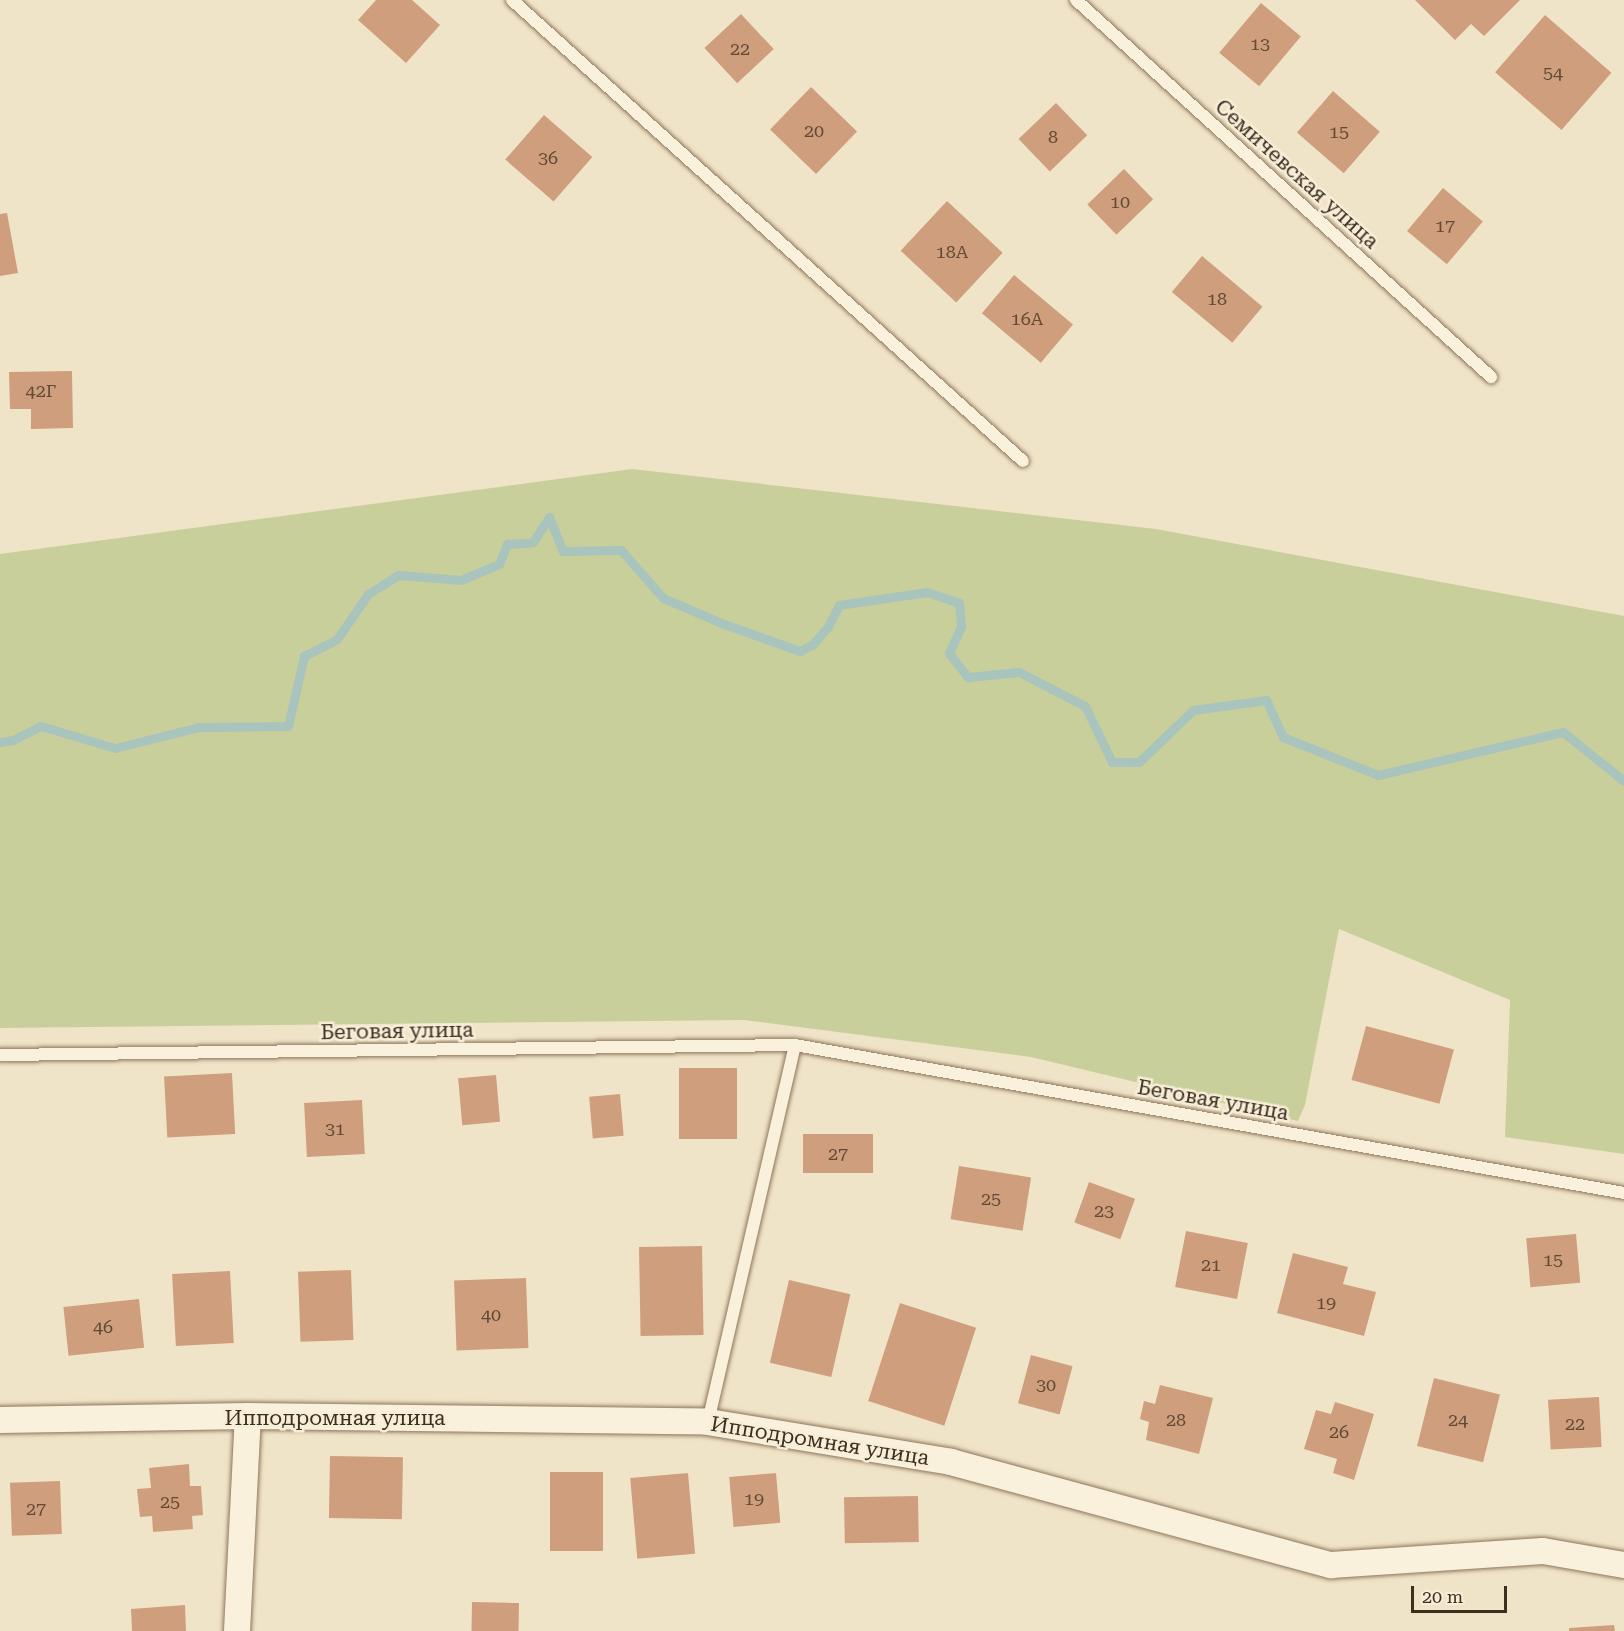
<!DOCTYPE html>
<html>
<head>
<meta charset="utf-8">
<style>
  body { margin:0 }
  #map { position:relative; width:1624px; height:1631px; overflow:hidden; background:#f0e4c8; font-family:"Roboto Serif",serif }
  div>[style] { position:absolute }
  .green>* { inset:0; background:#c9cf9b }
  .stream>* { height:9px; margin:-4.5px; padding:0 4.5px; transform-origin:4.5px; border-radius:4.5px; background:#a9c4bc }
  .building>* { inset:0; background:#cf9f7d; transform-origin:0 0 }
  .roads { filter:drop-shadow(0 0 2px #8d765c) drop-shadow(0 0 2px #8d765c) }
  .service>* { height:12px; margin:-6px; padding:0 6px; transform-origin:6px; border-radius:6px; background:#faf1dc }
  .minor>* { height:26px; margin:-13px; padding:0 13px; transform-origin:13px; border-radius:13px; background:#faf1dc }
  span { translate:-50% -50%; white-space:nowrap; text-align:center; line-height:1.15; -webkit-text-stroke:5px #f7eed8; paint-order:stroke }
  .number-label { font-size:18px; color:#624a37 }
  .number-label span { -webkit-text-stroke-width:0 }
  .street-label { font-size:21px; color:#3d2e20 }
  .scale { position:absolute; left:1411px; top:1586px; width:96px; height:27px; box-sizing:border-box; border:3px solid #3d2e20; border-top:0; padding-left:8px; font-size:18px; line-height:21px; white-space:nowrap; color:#3d2e20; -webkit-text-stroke:4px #f7eed8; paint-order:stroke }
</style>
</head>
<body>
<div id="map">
  <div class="green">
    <div style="clip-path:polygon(632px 469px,1156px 529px,1624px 616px,1624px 1154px,1505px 1137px,1510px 1000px,1339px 929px,1305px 1105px,1298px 1121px,1031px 1057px,744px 1020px,0 1028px,0 554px)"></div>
  </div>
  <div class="stream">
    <div style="left:0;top:742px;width:13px;rotate:-9deg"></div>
    <div style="left:13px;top:740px;width:31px;rotate:-27deg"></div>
    <div style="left:41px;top:726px;width:77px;rotate:16.6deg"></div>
    <div style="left:115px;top:748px;width:87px;rotate:-14deg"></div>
    <div style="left:199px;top:727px;width:89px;rotate:-0.6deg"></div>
    <div style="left:288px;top:726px;width:72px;rotate:-77.1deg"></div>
    <div style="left:304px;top:656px;width:37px;rotate:-27deg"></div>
    <div style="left:337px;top:639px;width:55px;rotate:-55.4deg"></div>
    <div style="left:368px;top:594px;width:36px;rotate:-32deg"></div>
    <div style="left:399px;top:575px;width:62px;rotate:4.6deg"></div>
    <div style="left:461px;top:580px;width:41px;rotate:-22.8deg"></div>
    <div style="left:499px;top:564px;width:22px;rotate:-68deg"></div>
    <div style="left:507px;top:544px;width:26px;rotate:-4deg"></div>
    <div style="left:533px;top:542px;width:30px;rotate:-57deg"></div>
    <div style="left:549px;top:517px;width:37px;rotate:68deg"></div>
    <div style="left:563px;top:551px;width:58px;rotate:-1deg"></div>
    <div style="left:621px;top:550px;width:64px;rotate:48.8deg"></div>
    <div style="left:663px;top:598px;width:66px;rotate:23.1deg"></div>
    <div style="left:724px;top:624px;width:81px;rotate:19.6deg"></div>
    <div style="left:800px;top:651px;width:13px;rotate:-27deg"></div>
    <div style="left:812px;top:645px;width:23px;rotate:-49deg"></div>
    <div style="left:827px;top:628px;width:26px;rotate:-62deg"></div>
    <div style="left:839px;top:605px;width:89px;rotate:-8.4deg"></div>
    <div style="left:927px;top:592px;width:34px;rotate:19deg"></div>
    <div style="left:959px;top:603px;width:24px;rotate:85deg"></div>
    <div style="left:961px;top:627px;width:29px;rotate:115deg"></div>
    <div style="left:949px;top:653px;width:31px;rotate:52deg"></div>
    <div style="left:968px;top:677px;width:51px;rotate:-5.6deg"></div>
    <div style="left:1019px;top:672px;width:74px;rotate:27.3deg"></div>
    <div style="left:1085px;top:706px;width:62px;rotate:64.3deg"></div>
    <div style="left:1112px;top:762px;width:27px"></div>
    <div style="left:1139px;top:762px;width:75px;rotate:-43.9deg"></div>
    <div style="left:1193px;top:710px;width:74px;rotate:-7.8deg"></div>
    <div style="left:1266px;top:700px;width:41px;rotate:65.3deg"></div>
    <div style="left:1283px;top:737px;width:102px;rotate:21.8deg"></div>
    <div style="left:1378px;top:775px;width:190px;rotate:-13.1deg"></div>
    <div style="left:1563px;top:732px;width:78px;rotate:38.8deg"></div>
  </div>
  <div class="building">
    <div style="clip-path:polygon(376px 0,412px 0,440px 25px,406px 63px,358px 20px)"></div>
    <div style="clip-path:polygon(1415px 0,1520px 0,1484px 36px,1471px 24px,1455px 40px)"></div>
    <div style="left:1261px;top:3px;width:52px;height:65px;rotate:40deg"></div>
    <div style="left:741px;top:14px;width:48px;height:50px;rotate:47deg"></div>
    <div style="left:1545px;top:15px;width:88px;height:76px;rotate:41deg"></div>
    <div style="left:811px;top:87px;width:64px;height:59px;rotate:44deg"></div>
    <div style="left:1333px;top:91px;width:62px;height:55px;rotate:41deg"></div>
    <div style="left:1056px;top:103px;width:45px;height:52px;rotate:46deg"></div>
    <div style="left:544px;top:115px;width:64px;height:59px;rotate:41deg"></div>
    <div style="left:1124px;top:169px;width:42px;height:51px;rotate:46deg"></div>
    <div style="left:1443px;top:188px;width:52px;height:56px;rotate:40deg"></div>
    <div style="left:947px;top:201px;width:76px;height:68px;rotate:43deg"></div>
    <div style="clip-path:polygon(7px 213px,18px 273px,0 276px,0 214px)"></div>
    <div style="left:1202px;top:256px;width:79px;height:47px;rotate:40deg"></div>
    <div style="left:1014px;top:275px;width:77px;height:50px;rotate:40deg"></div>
    <div style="clip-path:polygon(72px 371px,73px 428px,31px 429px,31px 409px,10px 409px,9px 372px)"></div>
    <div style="left:1366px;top:1026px;width:91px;height:56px;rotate:15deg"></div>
    <div style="left:679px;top:1068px;width:58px;height:71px"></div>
    <div style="left:232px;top:1073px;width:61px;height:68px;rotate:87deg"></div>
    <div style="left:496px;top:1075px;width:47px;height:38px;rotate:85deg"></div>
    <div style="left:620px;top:1094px;width:42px;height:31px;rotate:85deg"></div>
    <div style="left:362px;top:1100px;width:54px;height:58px;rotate:87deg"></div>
    <div style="left:803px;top:1134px;width:70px;height:39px"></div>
    <div style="left:959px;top:1166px;width:73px;height:54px;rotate:9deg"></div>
    <div style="left:1089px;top:1182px;width:49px;height:43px;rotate:20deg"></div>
    <div style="left:1186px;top:1231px;width:63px;height:57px;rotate:11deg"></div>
    <div style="left:1576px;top:1234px;width:49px;height:50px;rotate:85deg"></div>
    <div style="left:702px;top:1246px;width:89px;height:63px;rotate:89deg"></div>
    <div style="clip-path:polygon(1293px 1253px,1348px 1267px,1343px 1284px,1376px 1292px,1364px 1336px,1277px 1313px)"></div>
    <div style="left:351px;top:1270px;width:70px;height:53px;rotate:88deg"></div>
    <div style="left:230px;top:1271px;width:72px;height:58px;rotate:87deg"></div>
    <div style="left:526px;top:1278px;width:70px;height:72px;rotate:88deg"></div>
    <div style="left:789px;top:1280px;width:63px;height:85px;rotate:13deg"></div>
    <div style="left:139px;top:1299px;width:49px;height:76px;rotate:84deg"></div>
    <div style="left:900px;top:1303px;width:80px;height:103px;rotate:18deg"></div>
    <div style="left:1031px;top:1355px;width:43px;height:50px;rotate:15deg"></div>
    <div style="left:1434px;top:1378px;width:68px;height:70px;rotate:14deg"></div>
    <div style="clip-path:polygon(1160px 1385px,1213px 1398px,1199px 1454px,1146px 1440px,1149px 1422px,1140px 1419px,1144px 1401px,1155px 1404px)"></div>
    <div style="left:1599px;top:1397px;width:50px;height:51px;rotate:87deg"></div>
    <div style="clip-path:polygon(1335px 1402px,1374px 1414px,1354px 1480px,1333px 1473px,1337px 1459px,1304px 1449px,1316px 1410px,1331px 1414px)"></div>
    <div style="left:330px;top:1456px;width:73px;height:62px;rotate:1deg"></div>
    <div style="clip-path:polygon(189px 1464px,190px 1486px,201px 1486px,203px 1515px,192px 1516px,193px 1529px,153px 1532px,152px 1516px,140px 1517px,137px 1489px,151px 1488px,149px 1468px)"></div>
    <div style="left:550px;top:1472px;width:53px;height:79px"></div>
    <div style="left:688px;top:1473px;width:81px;height:58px;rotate:85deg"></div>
    <div style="left:776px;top:1473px;width:50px;height:47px;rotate:85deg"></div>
    <div style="left:60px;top:1481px;width:53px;height:50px;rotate:88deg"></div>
    <div style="left:918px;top:1496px;width:46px;height:74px;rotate:89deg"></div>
    <div style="left:472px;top:1602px;width:47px;height:29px;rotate:1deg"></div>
    <div style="clip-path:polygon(185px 1605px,186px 1631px,132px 1631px,131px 1609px)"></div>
    <div style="clip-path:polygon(1614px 1625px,1615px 1631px,1569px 1631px,1569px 1628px)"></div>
  </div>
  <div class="roads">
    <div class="service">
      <div style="left:512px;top:0;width:688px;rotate:42.06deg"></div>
      <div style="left:1076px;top:0;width:561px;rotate:42.25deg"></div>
      <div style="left:795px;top:1045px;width:842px;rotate:10.12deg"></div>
      <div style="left:0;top:1055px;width:795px;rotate:-0.72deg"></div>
      <div style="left:795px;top:1045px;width:387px;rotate:103deg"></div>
    </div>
    <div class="minor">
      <div style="left:0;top:1420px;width:248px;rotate:-0.9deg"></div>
      <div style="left:248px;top:1416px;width:460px;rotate:0.7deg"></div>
      <div style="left:708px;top:1422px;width:246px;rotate:9.3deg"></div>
      <div style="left:951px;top:1462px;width:394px;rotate:15.2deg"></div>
      <div style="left:1331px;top:1565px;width:212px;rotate:-3.8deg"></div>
      <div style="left:1543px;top:1551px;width:82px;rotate:9.8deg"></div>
      <div style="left:237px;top:1631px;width:215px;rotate:-87.1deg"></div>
    </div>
  </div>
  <div class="number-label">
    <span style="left:1260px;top:44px">13</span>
    <span style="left:740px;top:49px">22</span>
    <span style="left:1553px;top:73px">54</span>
    <span style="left:814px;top:131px">20</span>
    <span style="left:1339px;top:132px">15</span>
    <span style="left:1053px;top:137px">8</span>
    <span style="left:548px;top:158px">36</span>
    <span style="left:1120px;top:202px">10</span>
    <span style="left:1445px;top:226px">17</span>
    <span style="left:952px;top:252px">18А</span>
    <span style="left:1217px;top:299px">18</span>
    <span style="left:1027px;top:319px">16А</span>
    <span style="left:41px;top:391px">42Г</span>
    <span style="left:335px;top:1129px">31</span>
    <span style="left:838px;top:1154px">27</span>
    <span style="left:991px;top:1199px">25</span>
    <span style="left:1104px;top:1211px">23</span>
    <span style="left:1553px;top:1260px">15</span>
    <span style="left:1211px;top:1265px">21</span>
    <span style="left:1326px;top:1303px">19</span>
    <span style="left:491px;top:1315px">40</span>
    <span style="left:103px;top:1327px">46</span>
    <span style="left:1046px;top:1385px">30</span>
    <span style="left:1176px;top:1420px">28</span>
    <span style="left:1458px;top:1420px">24</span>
    <span style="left:1575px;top:1424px">22</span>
    <span style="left:1339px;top:1432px">26</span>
    <span style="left:754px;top:1499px">19</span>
    <span style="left:170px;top:1502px">25</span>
    <span style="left:36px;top:1509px">27</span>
  </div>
  <div class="street-label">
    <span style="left:1297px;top:174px;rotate:42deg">Семичевская улица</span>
    <span style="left:397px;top:1031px;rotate:-1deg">Беговая улица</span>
    <span style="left:1213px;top:1100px;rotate:10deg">Беговая улица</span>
    <span style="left:335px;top:1418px">Ипподромная улица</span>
    <span style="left:820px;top:1441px;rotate:9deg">Ипподромная улица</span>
  </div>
  <div class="scale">20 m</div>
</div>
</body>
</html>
